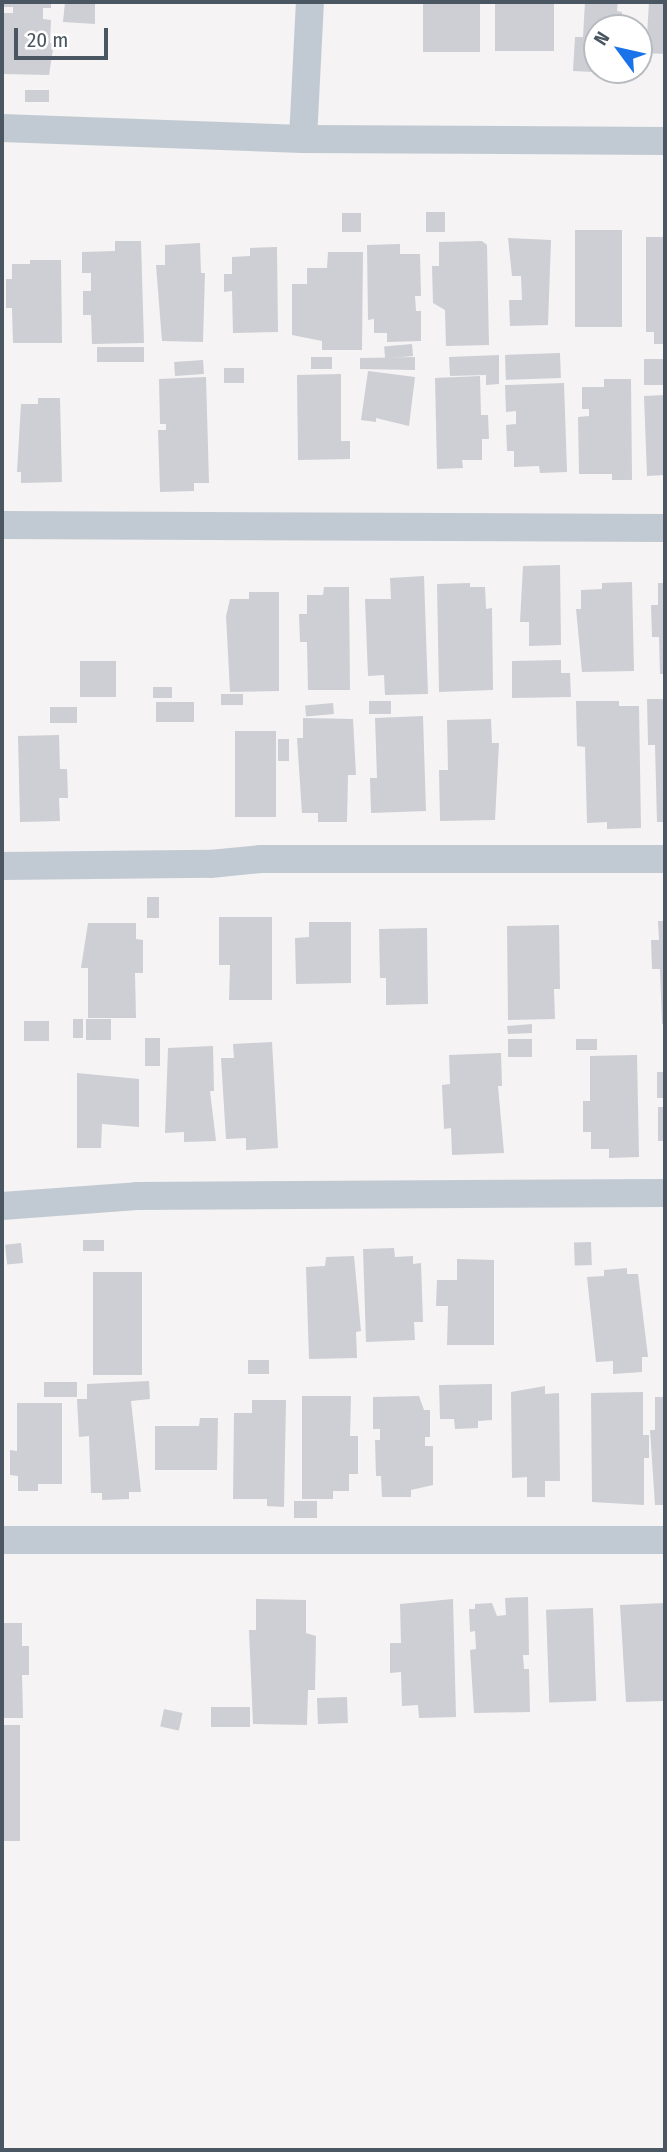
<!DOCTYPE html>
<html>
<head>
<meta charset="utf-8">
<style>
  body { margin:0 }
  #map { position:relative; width:667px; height:2152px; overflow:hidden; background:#f5f3f3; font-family:"Fira Sans Condensed",sans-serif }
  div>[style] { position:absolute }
  .building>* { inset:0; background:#cdcfd5; transform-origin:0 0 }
  .minor>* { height:28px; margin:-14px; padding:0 14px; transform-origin:14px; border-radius:14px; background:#c1cad2 }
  span { translate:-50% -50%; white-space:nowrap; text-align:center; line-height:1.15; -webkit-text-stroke:5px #fff; paint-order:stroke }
  .frame { position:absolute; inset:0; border:4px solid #4a5661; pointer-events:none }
  .north { position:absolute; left:583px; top:14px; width:70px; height:70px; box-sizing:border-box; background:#fff; border:2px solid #b7bbc0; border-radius:50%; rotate:303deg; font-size:19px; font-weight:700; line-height:28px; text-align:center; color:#4a5661 }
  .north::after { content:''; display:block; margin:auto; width:24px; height:32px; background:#1a73e8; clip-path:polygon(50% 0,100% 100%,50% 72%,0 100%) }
  .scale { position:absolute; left:14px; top:28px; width:94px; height:32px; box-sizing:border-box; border:4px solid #4a5661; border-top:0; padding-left:9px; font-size:21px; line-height:24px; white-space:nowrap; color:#4a5661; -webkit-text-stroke:5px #fff; paint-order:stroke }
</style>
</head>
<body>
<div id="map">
  <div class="building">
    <div style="clip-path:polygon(2px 2px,51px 2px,51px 8px,43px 8px,43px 19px,51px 20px,50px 43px,54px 43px,49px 75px,2px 74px,2px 13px,13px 13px,13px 7px,2px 7px)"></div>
    <div style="clip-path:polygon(65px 2px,95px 2px,95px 24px,63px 22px)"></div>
    <div style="left:423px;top:2px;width:57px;height:50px"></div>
    <div style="left:495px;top:2px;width:59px;height:49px"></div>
    <div style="clip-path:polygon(585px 2px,618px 2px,617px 11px,622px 12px,621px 28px,597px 28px,593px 72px,573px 71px,575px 37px,583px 37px)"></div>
    <div style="clip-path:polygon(649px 2px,665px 2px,665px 54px,646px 53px)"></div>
    <div style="left:25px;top:90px;width:24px;height:12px"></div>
    <div style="left:426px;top:212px;width:19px;height:20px"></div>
    <div style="left:342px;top:213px;width:19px;height:19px"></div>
    <div style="left:575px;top:230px;width:47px;height:97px"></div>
    <div style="clip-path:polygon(646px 237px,665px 237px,665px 344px,654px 344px,654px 332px,646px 332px)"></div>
    <div style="clip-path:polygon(508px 238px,551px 240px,548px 325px,510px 326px,509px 300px,522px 300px,521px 276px,512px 276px)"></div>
    <div style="clip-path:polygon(115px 241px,141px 241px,144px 343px,92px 344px,91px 315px,83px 315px,83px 291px,91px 291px,91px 273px,82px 273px,82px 252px,115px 251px)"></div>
    <div style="clip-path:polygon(482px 241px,487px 245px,489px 345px,446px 346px,445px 310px,433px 303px,432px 266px,439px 266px,439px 242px)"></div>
    <div style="clip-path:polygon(200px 243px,201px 273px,205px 273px,203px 342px,162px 341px,156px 265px,165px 265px,165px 245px)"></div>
    <div style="clip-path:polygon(400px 244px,400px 254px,420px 254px,421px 296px,415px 296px,416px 311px,421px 311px,421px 341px,387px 342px,387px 333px,374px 333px,374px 319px,368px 320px,367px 245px)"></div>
    <div style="clip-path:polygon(277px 247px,278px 332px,233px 333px,232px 291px,224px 292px,224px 274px,232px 274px,232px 257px,250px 256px,250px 248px)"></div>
    <div style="clip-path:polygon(328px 252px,363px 252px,362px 350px,322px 350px,322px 341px,292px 335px,292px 284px,307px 284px,307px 268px,327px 268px)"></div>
    <div style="clip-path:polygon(30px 260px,61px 260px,62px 343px,13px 343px,12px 308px,6px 308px,6px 279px,12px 279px,12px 264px,30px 264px)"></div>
    <div style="left:412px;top:344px;width:12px;height:28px;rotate:85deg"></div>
    <div style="left:144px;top:347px;width:15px;height:47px;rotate:90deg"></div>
    <div style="left:560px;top:353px;width:25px;height:55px;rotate:88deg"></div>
    <div style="clip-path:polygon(499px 355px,499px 384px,486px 385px,486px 375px,450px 376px,449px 357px)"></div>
    <div style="left:332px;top:357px;width:12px;height:21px;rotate:90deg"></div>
    <div style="clip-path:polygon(415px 357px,415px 370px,360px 369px,360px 358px)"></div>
    <div style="left:644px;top:359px;width:21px;height:26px"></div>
    <div style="left:203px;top:360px;width:14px;height:29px;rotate:86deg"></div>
    <div style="left:244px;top:368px;width:15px;height:20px;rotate:90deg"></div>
    <div style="clip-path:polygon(368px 371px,415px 377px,409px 426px,376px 418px,376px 422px,361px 420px)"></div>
    <div style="clip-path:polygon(341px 374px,341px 441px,350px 441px,350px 459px,298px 460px,297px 375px)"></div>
    <div style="clip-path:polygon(480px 376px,481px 415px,488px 415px,489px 439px,482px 439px,482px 460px,462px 460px,463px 468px,437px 469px,435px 378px)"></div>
    <div style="clip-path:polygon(206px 377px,209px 483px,194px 483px,194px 491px,160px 492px,158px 430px,166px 430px,166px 424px,160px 424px,159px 379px)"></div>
    <div style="clip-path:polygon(604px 379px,631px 379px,632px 480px,612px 480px,612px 474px,579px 474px,578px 417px,589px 416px,589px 409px,582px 409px,582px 387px,604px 387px)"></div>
    <div style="clip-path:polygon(564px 383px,567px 472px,540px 473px,539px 466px,514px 467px,514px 451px,507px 451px,506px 425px,516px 424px,516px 411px,506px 412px,505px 385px)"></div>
    <div style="clip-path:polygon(665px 395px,665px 475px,647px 476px,644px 396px)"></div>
    <div style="clip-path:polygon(38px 398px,60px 398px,62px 482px,21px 483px,21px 472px,17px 472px,21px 404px,38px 404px)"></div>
    <div style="clip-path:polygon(560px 565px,561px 645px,529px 646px,529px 622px,520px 622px,523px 566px)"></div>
    <div style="clip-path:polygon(424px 576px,428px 694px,385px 695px,384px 675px,368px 676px,365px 599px,391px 599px,390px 578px)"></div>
    <div style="clip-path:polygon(632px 582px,634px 671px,582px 672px,576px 609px,581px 609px,581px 590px,602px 589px,602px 583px)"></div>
    <div style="clip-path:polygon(470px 583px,470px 587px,485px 587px,486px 609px,492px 608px,493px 690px,439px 692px,437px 584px)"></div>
    <div style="clip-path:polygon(658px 583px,665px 583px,665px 674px,660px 674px,659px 637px,652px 637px,651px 605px,658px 605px)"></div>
    <div style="clip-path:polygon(324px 587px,349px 587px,350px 690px,308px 690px,307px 642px,300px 642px,299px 614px,307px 614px,307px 595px,323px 595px)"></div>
    <div style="clip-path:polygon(249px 592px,279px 592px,279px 691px,230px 692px,226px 616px,230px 599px,249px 599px)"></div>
    <div style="clip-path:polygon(561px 660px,561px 673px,570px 673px,571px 697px,512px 698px,512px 661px)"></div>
    <div style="left:80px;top:661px;width:36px;height:36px"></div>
    <div style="left:153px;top:687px;width:19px;height:11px"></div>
    <div style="left:221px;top:694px;width:22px;height:11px"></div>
    <div style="clip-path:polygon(647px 699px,665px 699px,665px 822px,657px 822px,655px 745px,648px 745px)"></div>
    <div style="left:391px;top:701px;width:13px;height:22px;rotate:90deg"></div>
    <div style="clip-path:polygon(576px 701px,619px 701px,619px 706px,639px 706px,641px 828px,607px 829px,607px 822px,587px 823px,585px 747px,577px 746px)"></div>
    <div style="left:194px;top:702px;width:20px;height:38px;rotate:90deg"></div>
    <div style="left:333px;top:703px;width:11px;height:28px;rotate:85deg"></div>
    <div style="left:50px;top:707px;width:27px;height:16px"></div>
    <div style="clip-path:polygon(423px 716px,426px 811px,371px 813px,370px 778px,377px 778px,375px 718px)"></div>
    <div style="clip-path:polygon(303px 718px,353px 719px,356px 775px,348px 775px,347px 822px,318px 822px,318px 813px,302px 813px,297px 738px,303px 738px)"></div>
    <div style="clip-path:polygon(491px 719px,492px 743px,499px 743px,495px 820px,440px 821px,439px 770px,448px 770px,447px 720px)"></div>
    <div style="left:235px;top:731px;width:41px;height:86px"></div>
    <div style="clip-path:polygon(59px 735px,60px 769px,67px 769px,68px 798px,59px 798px,60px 821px,20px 822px,18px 736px)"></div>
    <div style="left:289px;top:739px;width:22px;height:11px;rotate:90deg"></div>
    <div style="left:147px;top:897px;width:12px;height:21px"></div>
    <div style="clip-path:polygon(219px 917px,272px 917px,272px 1000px,229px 1000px,230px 965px,219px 965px)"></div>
    <div style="clip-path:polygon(658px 921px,665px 921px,665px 1024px,662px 1024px,660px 969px,652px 969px,651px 940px,659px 940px)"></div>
    <div style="clip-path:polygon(309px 922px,351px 922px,351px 983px,296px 984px,295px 938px,309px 937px)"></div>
    <div style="clip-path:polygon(88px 923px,136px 923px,136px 939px,143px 940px,143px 973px,135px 973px,136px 1018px,88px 1018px,88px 968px,81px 968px)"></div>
    <div style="clip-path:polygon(559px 925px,560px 989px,554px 989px,555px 1019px,508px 1020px,507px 926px)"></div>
    <div style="clip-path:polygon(427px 928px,428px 1004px,386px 1005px,386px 978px,380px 978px,379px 929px)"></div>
    <div style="left:73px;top:1019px;width:10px;height:19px"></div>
    <div style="left:86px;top:1019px;width:25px;height:21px"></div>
    <div style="left:24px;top:1021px;width:25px;height:20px"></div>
    <div style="clip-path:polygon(532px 1024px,532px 1033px,508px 1034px,507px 1026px)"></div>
    <div style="left:145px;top:1038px;width:15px;height:28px"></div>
    <div style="left:532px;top:1039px;width:18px;height:24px;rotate:90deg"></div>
    <div style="left:576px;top:1039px;width:21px;height:11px"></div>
    <div style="clip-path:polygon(272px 1042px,278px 1148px,246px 1150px,246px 1138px,226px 1139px,221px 1058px,234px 1058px,233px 1044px)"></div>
    <div style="clip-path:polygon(213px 1046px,214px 1091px,210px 1091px,216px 1141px,184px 1142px,184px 1132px,165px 1133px,168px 1048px)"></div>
    <div style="clip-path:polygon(501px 1053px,502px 1086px,498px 1086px,504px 1153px,452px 1155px,451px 1128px,444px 1129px,442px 1085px,450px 1084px,449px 1055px)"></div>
    <div style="clip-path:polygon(637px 1055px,639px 1157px,609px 1158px,609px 1149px,591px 1149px,591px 1132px,583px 1132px,583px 1101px,590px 1101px,590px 1056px)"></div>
    <div style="left:657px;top:1072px;width:8px;height:26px"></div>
    <div style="clip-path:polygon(77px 1073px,139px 1079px,139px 1127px,102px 1124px,101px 1148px,77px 1148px)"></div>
    <div style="left:665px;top:1107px;width:34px;height:7px;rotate:90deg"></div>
    <div style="left:83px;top:1240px;width:21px;height:11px"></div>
    <div style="left:591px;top:1242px;width:23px;height:17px;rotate:88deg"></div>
    <div style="left:21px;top:1243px;width:20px;height:16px;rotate:84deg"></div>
    <div style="clip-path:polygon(394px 1248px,395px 1257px,413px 1256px,413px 1264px,421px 1263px,423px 1322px,414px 1322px,415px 1340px,366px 1342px,363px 1249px)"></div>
    <div style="clip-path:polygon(354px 1256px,361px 1331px,356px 1332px,357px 1358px,309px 1359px,306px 1267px,325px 1266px,326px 1257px)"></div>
    <div style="clip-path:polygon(457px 1259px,494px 1260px,494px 1345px,447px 1345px,448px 1306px,436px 1306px,437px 1280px,457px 1280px)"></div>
    <div style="clip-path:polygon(627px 1268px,627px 1274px,638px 1274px,648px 1357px,642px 1357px,642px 1372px,613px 1374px,613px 1361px,596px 1362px,587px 1277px,604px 1276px,604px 1270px)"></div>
    <div style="left:142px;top:1272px;width:103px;height:49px;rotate:90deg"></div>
    <div style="left:248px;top:1360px;width:21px;height:14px"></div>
    <div style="clip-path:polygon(149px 1381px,150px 1399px,131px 1401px,141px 1492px,129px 1492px,129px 1499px,102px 1500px,102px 1493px,91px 1493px,89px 1436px,79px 1437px,77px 1399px,87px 1399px,87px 1384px)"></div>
    <div style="left:44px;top:1382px;width:33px;height:15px"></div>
    <div style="clip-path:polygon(492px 1384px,492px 1420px,478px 1421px,478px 1428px,455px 1429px,454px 1419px,440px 1419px,439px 1385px)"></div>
    <div style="clip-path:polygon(545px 1386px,545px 1394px,559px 1393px,560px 1481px,545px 1481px,545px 1497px,527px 1497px,527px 1477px,512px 1478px,511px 1392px)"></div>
    <div style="clip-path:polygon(643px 1392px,643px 1435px,649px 1435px,649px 1458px,644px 1458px,644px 1505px,592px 1502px,591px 1393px)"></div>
    <div style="clip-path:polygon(302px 1396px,351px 1396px,350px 1436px,358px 1436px,358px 1474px,349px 1474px,349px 1491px,333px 1491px,333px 1499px,302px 1499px)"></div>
    <div style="clip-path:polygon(419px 1396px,424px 1410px,430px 1410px,430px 1437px,425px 1437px,425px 1446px,433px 1446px,433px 1485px,411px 1490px,411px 1497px,382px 1497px,381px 1476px,376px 1476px,375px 1440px,380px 1440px,380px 1429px,373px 1429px,373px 1397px)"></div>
    <div style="clip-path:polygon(655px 1397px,665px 1397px,665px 1505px,655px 1505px,650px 1430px,655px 1430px)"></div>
    <div style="clip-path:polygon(252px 1400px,286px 1400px,284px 1507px,267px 1506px,267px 1499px,233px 1499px,234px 1413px,252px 1413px)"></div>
    <div style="clip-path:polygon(17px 1403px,62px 1403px,62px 1484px,38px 1484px,38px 1491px,18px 1491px,18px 1476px,10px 1475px,10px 1450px,17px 1451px)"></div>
    <div style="clip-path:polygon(200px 1418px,218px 1418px,217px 1470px,155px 1470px,155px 1426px,199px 1426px)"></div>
    <div style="left:317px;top:1501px;width:17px;height:23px;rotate:90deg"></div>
    <div style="clip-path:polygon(528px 1597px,529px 1655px,523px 1655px,524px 1669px,529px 1669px,530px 1712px,474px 1713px,470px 1650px,476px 1649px,475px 1631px,470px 1632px,469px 1609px,475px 1609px,475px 1604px,492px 1603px,497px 1616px,506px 1615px,505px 1598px)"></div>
    <div style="clip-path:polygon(256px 1599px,306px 1600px,306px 1633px,316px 1636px,315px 1690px,308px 1690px,307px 1725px,253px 1724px,249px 1630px,256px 1630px)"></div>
    <div style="clip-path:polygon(453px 1599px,456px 1717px,419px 1718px,418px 1705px,402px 1706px,401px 1672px,390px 1673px,390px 1643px,401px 1643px,400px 1604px)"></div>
    <div style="clip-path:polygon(665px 1603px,665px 1701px,626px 1702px,620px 1605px)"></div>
    <div style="left:593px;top:1608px;width:93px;height:47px;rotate:88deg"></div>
    <div style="clip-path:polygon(2px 1623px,22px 1623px,22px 1646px,29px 1646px,29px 1675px,22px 1675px,23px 1718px,2px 1718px)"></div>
    <div style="left:347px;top:1697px;width:26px;height:30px;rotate:88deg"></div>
    <div style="left:211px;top:1707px;width:39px;height:20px"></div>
    <div style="left:164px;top:1709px;width:19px;height:18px;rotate:12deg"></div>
    <div style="left:2px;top:1725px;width:18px;height:116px"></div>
  </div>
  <div class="minor">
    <div style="left:2px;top:128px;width:301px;rotate:2.1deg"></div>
    <div style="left:303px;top:139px;width:362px;rotate:0.3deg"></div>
    <div style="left:303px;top:139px;width:137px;rotate:-87.1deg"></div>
    <div style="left:2px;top:525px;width:663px;rotate:0.26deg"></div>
    <div style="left:2px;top:866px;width:208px;rotate:-0.6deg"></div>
    <div style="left:210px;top:864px;width:51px;rotate:-5.6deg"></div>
    <div style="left:261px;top:859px;width:404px"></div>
    <div style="left:2px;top:1206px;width:135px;rotate:-4.2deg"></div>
    <div style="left:137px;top:1196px;width:528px;rotate:-0.33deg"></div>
    <div style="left:2px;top:1540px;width:663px"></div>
  </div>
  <div class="frame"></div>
  <div class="north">N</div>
  <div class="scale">20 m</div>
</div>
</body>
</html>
